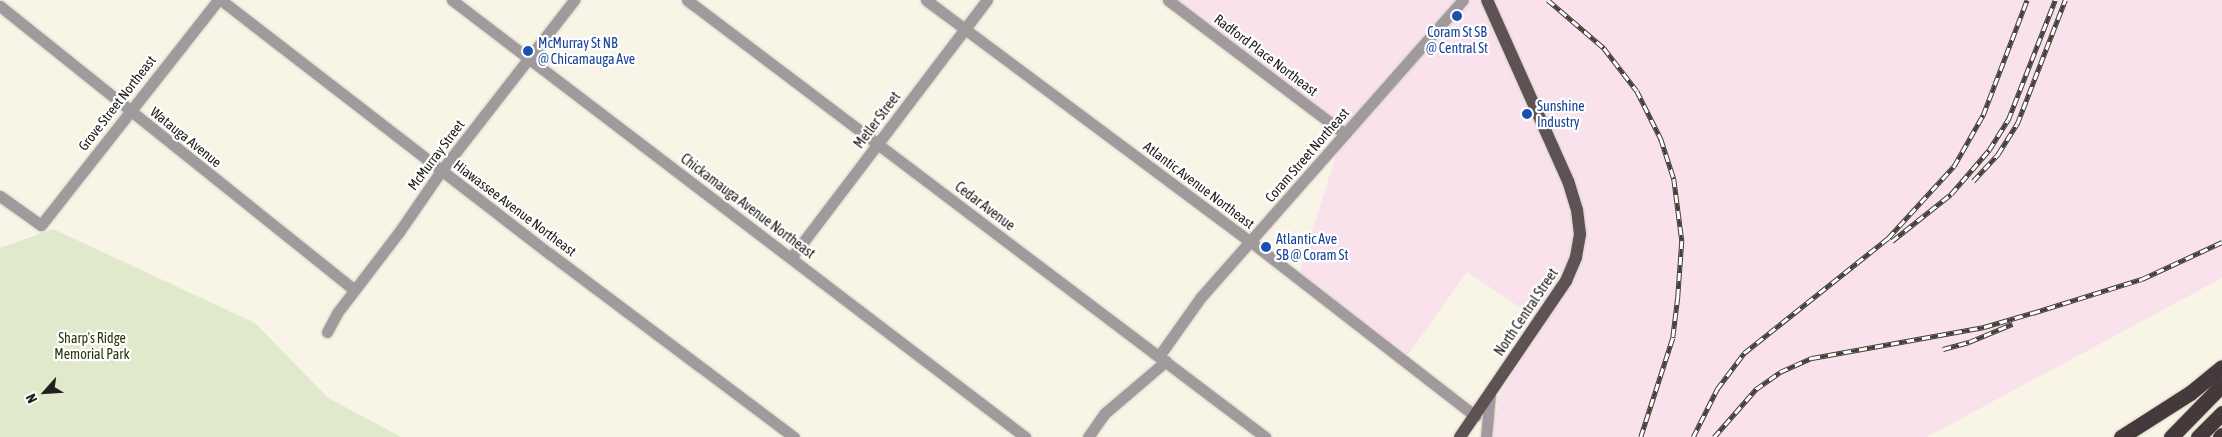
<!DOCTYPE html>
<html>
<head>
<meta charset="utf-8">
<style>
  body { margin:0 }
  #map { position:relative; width:2222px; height:437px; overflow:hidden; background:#f8f4e6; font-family:"Asap Condensed",sans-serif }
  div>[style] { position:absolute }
  .industrial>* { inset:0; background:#fae2ed }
  .green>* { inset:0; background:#e0e9cb }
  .roads { filter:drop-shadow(0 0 1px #d1cec1) drop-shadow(0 0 1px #d1cec1) }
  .minor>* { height:11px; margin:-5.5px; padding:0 5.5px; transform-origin:5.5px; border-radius:5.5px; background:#a19a9c }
  .major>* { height:12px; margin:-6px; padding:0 6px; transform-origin:6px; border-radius:6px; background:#5e5255 }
  .highway>* { height:15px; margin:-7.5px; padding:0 7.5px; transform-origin:7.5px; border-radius:7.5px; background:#46393c }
  .rail>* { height:4.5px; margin-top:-2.25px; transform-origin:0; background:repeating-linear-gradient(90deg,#fff 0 8px,#424039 0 16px); box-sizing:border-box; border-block:1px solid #424039 }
  .dots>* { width:14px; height:14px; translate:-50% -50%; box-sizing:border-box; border:2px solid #fff; border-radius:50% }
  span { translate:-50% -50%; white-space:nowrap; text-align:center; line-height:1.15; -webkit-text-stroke:4.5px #fff; paint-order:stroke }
  .transit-label { font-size:14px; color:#164399 }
  .left { translate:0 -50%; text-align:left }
  .street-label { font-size:14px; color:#22201b }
  .park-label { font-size:14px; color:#2c3608 }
  .north { position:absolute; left:20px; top:367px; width:50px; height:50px; -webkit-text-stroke:4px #fff; paint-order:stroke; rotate:244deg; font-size:14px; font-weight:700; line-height:20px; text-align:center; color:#22201b }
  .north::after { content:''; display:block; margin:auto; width:18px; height:22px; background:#22201b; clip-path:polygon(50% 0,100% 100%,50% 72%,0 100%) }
</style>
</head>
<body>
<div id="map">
  <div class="industrial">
    <div style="clip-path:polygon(1173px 0,2222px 0,2222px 278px,1927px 437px,1479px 437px,1498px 410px,1498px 399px,1508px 380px,1545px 324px,1467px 272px,1407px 356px,1299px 274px,1344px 129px)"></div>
  </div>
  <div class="green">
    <div style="clip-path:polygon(53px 229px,255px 323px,328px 398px,401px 437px,0 437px,0 248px)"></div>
  </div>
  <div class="roads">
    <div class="minor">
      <div style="left:221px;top:0;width:416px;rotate:37.7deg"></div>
      <div style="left:550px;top:254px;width:305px;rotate:36.9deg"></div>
      <div style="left:452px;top:0;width:721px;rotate:37.33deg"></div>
      <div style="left:687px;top:0;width:725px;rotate:37.09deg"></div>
      <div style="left:926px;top:0;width:405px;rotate:36.7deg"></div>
      <div style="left:1251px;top:242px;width:284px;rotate:37.8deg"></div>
      <div style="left:1168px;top:0;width:222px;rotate:37.1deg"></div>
      <div style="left:0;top:6px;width:454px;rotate:38.7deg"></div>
      <div style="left:0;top:196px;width:50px;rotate:35.3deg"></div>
      <div style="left:41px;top:225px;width:286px;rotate:-51.8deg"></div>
      <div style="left:791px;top:258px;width:324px;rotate:-52.8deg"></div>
      <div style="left:327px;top:332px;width:21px;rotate:-62deg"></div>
      <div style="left:337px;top:313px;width:102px;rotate:-52.6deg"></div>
      <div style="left:399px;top:232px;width:74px;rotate:-55.5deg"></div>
      <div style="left:441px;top:171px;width:217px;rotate:-52.1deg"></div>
      <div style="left:1159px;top:356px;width:72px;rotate:-54.6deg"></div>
      <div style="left:1201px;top:297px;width:396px;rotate:-48.6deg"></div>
      <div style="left:1088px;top:437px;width:29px;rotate:-55deg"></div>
      <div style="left:1105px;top:413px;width:80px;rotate:-40.4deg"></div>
      <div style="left:1486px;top:437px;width:43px;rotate:-84.7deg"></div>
    </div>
    <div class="major">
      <div style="left:1460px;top:437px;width:189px;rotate:-55.8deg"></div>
      <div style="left:1566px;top:281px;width:26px;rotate:-67deg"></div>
      <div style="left:1576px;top:257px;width:23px;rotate:-80deg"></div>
      <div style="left:1580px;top:234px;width:24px;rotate:-97deg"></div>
      <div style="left:1577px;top:210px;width:30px;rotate:-107deg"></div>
      <div style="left:1568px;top:181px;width:198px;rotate:-114.1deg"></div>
    </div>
    <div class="highway">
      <div style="left:2121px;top:437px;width:82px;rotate:-32.5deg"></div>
      <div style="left:2190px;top:393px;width:41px;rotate:-39.1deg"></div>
      <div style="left:2171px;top:437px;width:73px;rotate:-45.6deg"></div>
      <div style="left:2198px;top:437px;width:34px;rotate:-45deg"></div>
      <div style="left:2220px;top:437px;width:3px;rotate:-45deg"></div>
    </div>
  </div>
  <div class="rail">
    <div style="left:1548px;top:0;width:74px;rotate:40.6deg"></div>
    <div style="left:1604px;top:48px;width:54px;rotate:52.5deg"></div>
    <div style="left:1637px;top:91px;width:54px;rotate:63.4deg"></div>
    <div style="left:1661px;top:139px;width:42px;rotate:72deg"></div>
    <div style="left:1674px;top:179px;width:63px;rotate:82.6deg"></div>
    <div style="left:1682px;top:241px;width:56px;rotate:94.1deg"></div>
    <div style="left:1678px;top:297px;width:41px;rotate:97deg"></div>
    <div style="left:1673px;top:338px;width:104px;rotate:107.9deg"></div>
    <div style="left:1973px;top:181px;width:37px;rotate:-47deg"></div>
    <div style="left:1998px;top:154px;width:36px;rotate:-58deg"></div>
    <div style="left:2017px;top:124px;width:133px;rotate:-68.8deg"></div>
    <div style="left:1892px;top:241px;width:75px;rotate:-38.5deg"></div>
    <div style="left:1951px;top:194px;width:58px;rotate:-49.2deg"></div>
    <div style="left:1989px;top:150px;width:36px;rotate:-58deg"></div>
    <div style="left:2008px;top:120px;width:129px;rotate:-68.6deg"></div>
    <div style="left:1943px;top:349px;width:27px;rotate:-15deg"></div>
    <div style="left:1969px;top:342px;width:47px;rotate:-22.7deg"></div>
    <div style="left:1693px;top:437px;width:54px;rotate:-63.4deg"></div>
    <div style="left:1717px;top:389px;width:45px;rotate:-53.1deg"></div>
    <div style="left:1744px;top:353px;width:184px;rotate:-38.6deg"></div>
    <div style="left:1888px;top:238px;width:98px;rotate:-47.5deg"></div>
    <div style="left:1954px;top:166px;width:59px;rotate:-60.4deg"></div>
    <div style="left:1983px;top:115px;width:123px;rotate:-69.1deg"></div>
    <div style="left:1714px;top:437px;width:64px;rotate:-48.8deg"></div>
    <div style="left:1756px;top:389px;width:29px;rotate:-35deg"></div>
    <div style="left:1780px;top:372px;width:35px;rotate:-24deg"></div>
    <div style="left:1812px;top:358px;width:175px;rotate:-10.2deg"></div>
    <div style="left:1984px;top:327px;width:50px;rotate:-16.3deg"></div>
    <div style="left:2032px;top:313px;width:115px;rotate:-17.2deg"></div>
    <div style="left:2142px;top:279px;width:88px;rotate:-24.8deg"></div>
  </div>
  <div class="dots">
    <div style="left:1457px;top:16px;background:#1a4fb4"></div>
    <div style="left:528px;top:51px;background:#1a4fb4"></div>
    <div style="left:1527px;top:114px;background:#1a4fb4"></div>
    <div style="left:1266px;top:247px;background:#1a4fb4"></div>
  </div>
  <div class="transit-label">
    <span style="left:1457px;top:40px">Coram St SB<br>@ Central St</span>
    <span class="left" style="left:538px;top:51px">McMurray St NB<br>@ Chicamauga Ave</span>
    <span class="left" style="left:1537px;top:114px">Sunshine<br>Industry</span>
    <span class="left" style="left:1276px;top:247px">Atlantic Ave<br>SB @ Coram St</span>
  </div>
  <div class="street-label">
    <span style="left:1266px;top:55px;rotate:37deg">Radford Place Northeast</span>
    <span style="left:117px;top:103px;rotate:-52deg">Grove Street Northeast</span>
    <span style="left:877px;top:120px;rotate:-53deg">Metler Street</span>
    <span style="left:186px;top:137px;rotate:39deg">Watauga Avenue</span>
    <span style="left:436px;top:155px;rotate:-53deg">McMurray Street</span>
    <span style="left:1307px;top:155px;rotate:-49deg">Coram Street Northeast</span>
    <span style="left:1199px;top:185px;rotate:37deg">Atlantic Avenue Northeast</span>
    <span style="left:748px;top:206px;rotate:37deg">Chickamauga Avenue Northeast</span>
    <span style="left:985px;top:206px;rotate:37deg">Cedar Avenue</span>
    <span style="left:515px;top:208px;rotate:37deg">Hiawassee Avenue Northeast</span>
    <span style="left:1526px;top:312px;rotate:-56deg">North Central Street</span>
  </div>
  <div class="park-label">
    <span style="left:92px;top:346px">Sharp's Ridge<br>Memorial Park</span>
  </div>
  <div class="north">N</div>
</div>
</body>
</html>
